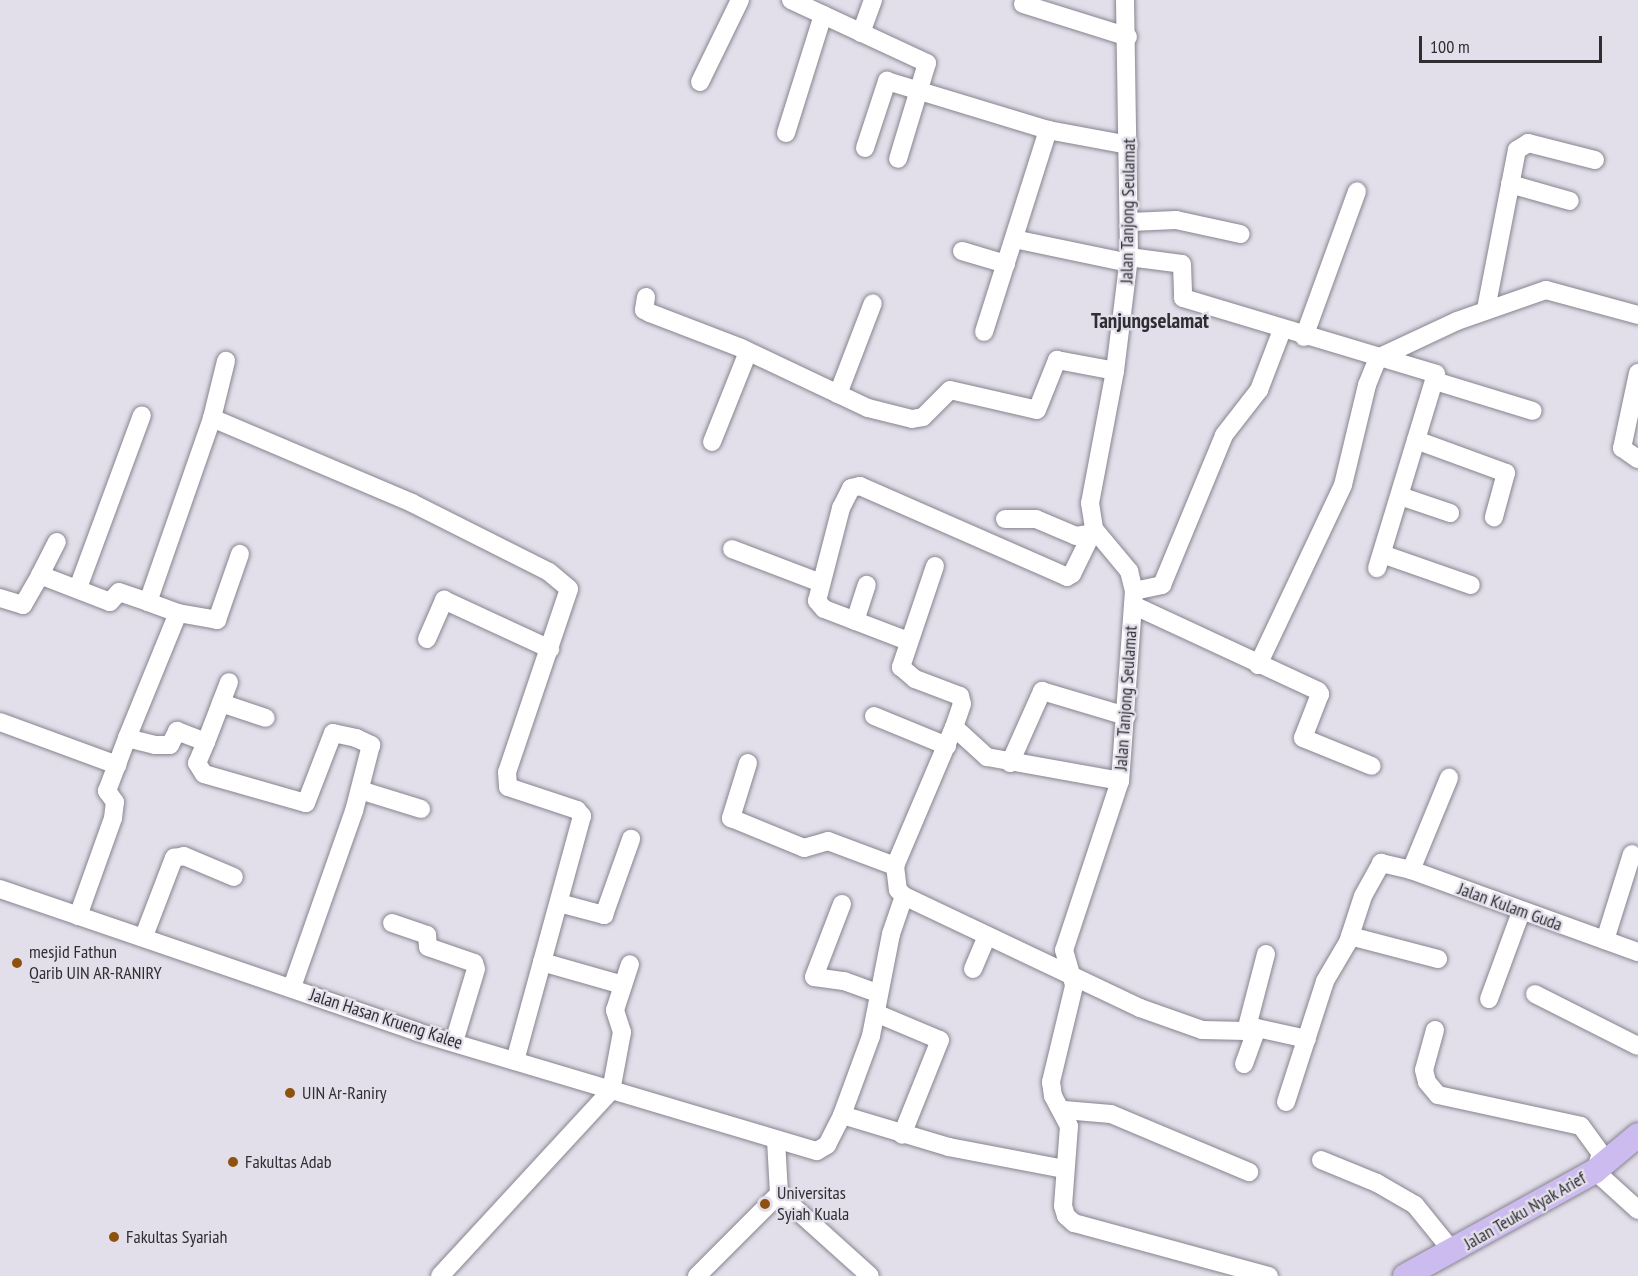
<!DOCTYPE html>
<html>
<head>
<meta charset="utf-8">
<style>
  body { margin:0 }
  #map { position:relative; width:1638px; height:1276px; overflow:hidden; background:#e2dfea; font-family:"PT Sans Narrow",sans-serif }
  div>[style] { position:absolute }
  .roads { filter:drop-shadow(0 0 2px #87848f) drop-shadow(0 0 2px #87848f) }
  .minor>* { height:18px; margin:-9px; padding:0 9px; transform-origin:9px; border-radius:9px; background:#fff }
  .major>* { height:24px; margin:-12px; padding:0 12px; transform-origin:12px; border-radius:12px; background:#cbe }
  .dots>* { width:16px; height:16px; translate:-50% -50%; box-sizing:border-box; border:3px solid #e2dfea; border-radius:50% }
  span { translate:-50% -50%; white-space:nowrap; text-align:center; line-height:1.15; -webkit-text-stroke:4.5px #e2dfea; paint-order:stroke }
  .street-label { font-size:18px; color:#2f2e32 }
  .poi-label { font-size:18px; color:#2f2e32 }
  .left { translate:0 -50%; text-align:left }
  .quarter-label { font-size:21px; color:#2f2e32; font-weight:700 }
  .scale { position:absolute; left:1419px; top:36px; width:183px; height:27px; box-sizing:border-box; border:3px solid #2f2e32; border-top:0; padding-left:8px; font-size:18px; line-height:21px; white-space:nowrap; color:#2f2e32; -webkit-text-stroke:4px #e2dfea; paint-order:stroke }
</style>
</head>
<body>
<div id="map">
  <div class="roads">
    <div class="minor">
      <div style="left:791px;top:0;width:150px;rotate:24.9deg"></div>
      <div style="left:927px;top:63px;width:100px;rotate:106.8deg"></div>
      <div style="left:1125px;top:0;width:257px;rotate:89.1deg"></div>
      <div style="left:1129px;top:257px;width:115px;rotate:97deg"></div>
      <div style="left:1115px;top:371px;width:134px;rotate:100.7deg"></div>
      <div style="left:1090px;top:503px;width:26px;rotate:81deg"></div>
      <div style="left:1094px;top:529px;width:55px;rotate:50.2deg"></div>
      <div style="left:1129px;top:571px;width:21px;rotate:76deg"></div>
      <div style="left:1134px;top:591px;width:191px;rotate:94.2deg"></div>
      <div style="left:1120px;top:781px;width:178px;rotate:108.3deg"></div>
      <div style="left:1064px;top:950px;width:37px;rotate:74deg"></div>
      <div style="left:1074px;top:986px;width:99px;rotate:103.5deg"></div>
      <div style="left:1051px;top:1082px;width:14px;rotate:82deg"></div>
      <div style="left:1053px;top:1096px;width:34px;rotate:62deg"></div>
      <div style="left:1069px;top:1126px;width:80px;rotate:94.3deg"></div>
      <div style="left:1063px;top:1206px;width:10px;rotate:73deg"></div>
      <div style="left:1066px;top:1216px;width:11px;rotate:41deg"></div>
      <div style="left:1074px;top:1223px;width:202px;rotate:15.2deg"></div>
      <div style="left:1023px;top:4px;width:110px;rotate:17.4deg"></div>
      <div style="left:861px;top:33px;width:35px;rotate:-70deg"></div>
      <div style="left:700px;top:82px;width:91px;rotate:-64deg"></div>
      <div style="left:786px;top:133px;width:124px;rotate:-72.6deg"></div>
      <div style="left:865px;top:148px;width:71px;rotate:-71.8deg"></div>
      <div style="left:887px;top:81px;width:168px;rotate:16.9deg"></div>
      <div style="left:1048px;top:130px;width:82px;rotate:10.5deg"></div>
      <div style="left:1510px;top:184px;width:62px;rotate:15.8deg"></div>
      <div style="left:1130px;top:222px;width:46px;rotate:-2.5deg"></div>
      <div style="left:1176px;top:220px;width:66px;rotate:12.3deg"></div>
      <div style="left:1014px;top:239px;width:117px;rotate:11.8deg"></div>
      <div style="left:962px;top:251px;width:46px;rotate:16.5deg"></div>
      <div style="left:1129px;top:257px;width:53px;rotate:7.5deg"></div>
      <div style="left:1182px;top:264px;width:34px;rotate:88deg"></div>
      <div style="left:1183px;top:298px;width:264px;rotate:16.7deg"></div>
      <div style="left:1436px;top:374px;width:203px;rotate:106.9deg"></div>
      <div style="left:646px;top:297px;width:13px;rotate:99deg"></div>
      <div style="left:644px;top:310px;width:7px;rotate:27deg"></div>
      <div style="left:650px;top:313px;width:97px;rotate:21deg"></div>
      <div style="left:741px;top:348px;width:140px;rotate:25.3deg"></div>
      <div style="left:868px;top:408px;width:45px;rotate:14deg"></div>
      <div style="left:912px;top:419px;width:11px;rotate:-10deg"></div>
      <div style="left:923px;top:417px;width:38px;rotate:-45deg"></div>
      <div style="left:950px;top:390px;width:89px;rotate:12.9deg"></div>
      <div style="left:1037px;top:410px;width:54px;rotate:-68.2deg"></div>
      <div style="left:1057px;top:360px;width:59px;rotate:10.7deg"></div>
      <div style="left:1486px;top:309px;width:162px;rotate:-79deg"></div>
      <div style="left:1517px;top:150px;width:13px;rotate:-32deg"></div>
      <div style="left:1528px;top:143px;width:69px;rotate:14.2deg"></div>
      <div style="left:984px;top:332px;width:212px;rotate:-72.4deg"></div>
      <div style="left:1304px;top:337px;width:155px;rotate:-70deg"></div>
      <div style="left:1638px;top:373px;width:77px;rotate:102deg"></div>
      <div style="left:1622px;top:448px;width:19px;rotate:35deg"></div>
      <div style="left:1435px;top:381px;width:102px;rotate:17deg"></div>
      <div style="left:838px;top:394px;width:97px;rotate:-69deg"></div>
      <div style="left:212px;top:418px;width:217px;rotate:23deg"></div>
      <div style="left:412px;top:503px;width:153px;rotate:26.7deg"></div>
      <div style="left:549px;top:572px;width:26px;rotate:40deg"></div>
      <div style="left:569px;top:589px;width:193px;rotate:108.7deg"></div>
      <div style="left:507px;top:772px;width:15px;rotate:86deg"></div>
      <div style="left:508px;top:787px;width:73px;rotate:18.4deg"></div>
      <div style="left:577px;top:810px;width:8px;rotate:50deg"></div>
      <div style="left:582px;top:816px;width:254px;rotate:105.3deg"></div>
      <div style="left:1416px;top:440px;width:96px;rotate:20.1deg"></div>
      <div style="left:1506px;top:473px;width:46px;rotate:105.3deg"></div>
      <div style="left:712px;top:442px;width:97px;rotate:-68.2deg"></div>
      <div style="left:1400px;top:496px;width:53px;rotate:18.8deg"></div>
      <div style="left:1005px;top:519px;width:31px"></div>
      <div style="left:1036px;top:519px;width:43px;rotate:23deg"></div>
      <div style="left:1076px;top:536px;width:13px;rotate:-9deg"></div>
      <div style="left:732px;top:549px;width:95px;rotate:20.9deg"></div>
      <div style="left:1382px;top:554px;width:94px;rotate:19.2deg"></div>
      <div style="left:935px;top:566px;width:107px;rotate:108.6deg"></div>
      <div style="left:901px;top:667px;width:18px;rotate:41deg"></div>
      <div style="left:915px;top:679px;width:48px;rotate:20.7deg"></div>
      <div style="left:960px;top:696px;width:8px;rotate:76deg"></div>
      <div style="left:962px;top:704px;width:24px;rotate:109deg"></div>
      <div style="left:40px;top:575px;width:37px;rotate:-63deg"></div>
      <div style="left:78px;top:588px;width:184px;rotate:-69.7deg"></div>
      <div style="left:1134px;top:591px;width:29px;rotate:-12deg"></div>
      <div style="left:1162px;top:585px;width:162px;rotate:-67.5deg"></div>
      <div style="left:1224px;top:435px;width:57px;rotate:-52.1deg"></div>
      <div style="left:1259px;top:390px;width:64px;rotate:-69deg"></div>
      <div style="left:0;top:598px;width:24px;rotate:17deg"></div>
      <div style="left:23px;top:605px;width:34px;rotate:-60deg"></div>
      <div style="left:40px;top:575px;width:75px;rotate:21.1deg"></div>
      <div style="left:110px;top:602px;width:13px;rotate:-48deg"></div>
      <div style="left:119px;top:592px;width:31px;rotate:19deg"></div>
      <div style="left:1133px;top:605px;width:204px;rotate:24.9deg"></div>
      <div style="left:1318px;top:691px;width:4px;rotate:56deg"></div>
      <div style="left:1320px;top:694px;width:47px;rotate:111.1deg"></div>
      <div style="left:1303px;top:738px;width:74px;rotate:22.1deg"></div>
      <div style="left:178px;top:613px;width:40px;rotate:10deg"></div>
      <div style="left:217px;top:620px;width:70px;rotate:-70.8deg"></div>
      <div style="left:855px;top:621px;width:38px;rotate:-72deg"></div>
      <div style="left:427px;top:639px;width:43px;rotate:-66.4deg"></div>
      <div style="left:444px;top:600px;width:117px;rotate:24.8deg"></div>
      <div style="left:908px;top:641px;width:90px;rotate:-159.1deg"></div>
      <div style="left:824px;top:609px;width:11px;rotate:-131deg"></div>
      <div style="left:817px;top:601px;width:96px;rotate:-75.5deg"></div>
      <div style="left:841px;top:508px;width:22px;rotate:-63deg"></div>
      <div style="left:851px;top:488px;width:9px;rotate:-13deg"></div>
      <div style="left:860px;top:486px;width:226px;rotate:23.7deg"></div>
      <div style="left:1067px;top:577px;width:6px;rotate:-31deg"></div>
      <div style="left:1072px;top:574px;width:50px;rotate:-63.9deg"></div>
      <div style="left:1258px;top:665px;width:199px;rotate:-64.7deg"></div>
      <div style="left:1343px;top:485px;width:103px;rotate:-76.5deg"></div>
      <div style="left:1367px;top:385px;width:29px;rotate:-68deg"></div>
      <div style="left:1378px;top:358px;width:87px;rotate:-25.1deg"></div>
      <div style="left:1457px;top:321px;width:94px;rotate:-19.2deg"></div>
      <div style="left:1546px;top:290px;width:95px;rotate:15.2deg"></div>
      <div style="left:221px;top:703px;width:47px;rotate:18.4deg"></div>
      <div style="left:874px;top:716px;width:79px;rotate:22.3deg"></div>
      <div style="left:0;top:722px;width:125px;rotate:20.2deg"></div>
      <div style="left:127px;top:738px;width:135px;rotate:-67.8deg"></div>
      <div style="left:178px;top:613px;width:32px;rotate:-160deg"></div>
      <div style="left:148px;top:602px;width:195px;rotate:-70.8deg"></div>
      <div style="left:212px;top:418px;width:59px;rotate:-76.2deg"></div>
      <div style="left:206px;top:742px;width:64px;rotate:-69deg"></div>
      <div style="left:748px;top:763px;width:58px;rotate:107.2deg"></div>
      <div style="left:731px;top:818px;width:79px;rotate:22.3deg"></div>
      <div style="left:804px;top:848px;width:25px;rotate:-16deg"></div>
      <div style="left:828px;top:841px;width:72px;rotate:20.5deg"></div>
      <div style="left:895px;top:866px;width:151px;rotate:-67deg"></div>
      <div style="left:954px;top:727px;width:45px;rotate:42.3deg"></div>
      <div style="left:987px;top:757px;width:135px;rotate:10.2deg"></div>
      <div style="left:1010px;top:763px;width:79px;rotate:-66deg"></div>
      <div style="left:1042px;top:691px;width:88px;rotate:16.6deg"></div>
      <div style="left:360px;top:790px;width:64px;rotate:17.3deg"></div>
      <div style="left:895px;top:866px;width:24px;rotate:83deg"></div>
      <div style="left:898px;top:890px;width:8px;rotate:45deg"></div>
      <div style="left:904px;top:896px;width:261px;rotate:25.4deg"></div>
      <div style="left:1140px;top:1008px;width:66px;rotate:19.5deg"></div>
      <div style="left:1202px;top:1030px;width:44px;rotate:1.3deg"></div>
      <div style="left:1411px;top:870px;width:100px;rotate:-67.6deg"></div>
      <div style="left:0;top:889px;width:441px;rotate:18.9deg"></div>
      <div style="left:417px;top:1032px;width:417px;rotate:16.6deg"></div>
      <div style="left:817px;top:1151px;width:12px;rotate:-31deg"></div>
      <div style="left:827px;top:1145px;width:34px;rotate:-63deg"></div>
      <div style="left:842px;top:1115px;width:84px;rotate:-69.8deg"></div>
      <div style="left:871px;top:1036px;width:104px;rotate:-78.9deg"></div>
      <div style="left:891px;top:934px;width:40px;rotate:-71.1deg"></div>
      <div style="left:559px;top:903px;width:47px;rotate:14.9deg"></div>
      <div style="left:604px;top:915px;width:81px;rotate:-70.4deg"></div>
      <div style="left:842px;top:904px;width:78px;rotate:111deg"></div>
      <div style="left:814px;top:977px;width:30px;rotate:8deg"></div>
      <div style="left:844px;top:981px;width:37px;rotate:20deg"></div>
      <div style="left:78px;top:916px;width:104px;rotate:-70.3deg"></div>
      <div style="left:113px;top:818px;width:16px;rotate:-83deg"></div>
      <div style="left:115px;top:802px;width:14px;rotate:-126deg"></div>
      <div style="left:107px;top:791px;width:57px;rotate:-69.3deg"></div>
      <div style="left:127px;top:738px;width:29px;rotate:14deg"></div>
      <div style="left:155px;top:745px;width:15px"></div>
      <div style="left:170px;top:745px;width:16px;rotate:-63deg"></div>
      <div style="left:177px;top:731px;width:31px;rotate:21deg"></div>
      <div style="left:206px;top:742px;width:23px;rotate:113deg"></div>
      <div style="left:197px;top:763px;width:13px;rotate:58deg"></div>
      <div style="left:204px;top:774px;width:106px;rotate:15.9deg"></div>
      <div style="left:306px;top:803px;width:75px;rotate:-68.9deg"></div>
      <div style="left:333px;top:733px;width:24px;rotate:12deg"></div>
      <div style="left:356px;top:738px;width:17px;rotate:25deg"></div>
      <div style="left:371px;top:745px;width:68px;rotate:104.4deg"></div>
      <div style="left:354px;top:811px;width:187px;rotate:109.4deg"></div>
      <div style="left:392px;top:923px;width:37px;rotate:19deg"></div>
      <div style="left:427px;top:935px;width:12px;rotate:85deg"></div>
      <div style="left:428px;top:947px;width:49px;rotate:19.2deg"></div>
      <div style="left:474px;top:963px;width:6px;rotate:72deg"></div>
      <div style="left:476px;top:969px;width:76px;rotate:106.8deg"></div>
      <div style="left:144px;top:936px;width:84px;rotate:-69deg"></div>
      <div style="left:174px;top:858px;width:10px;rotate:-11deg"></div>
      <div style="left:184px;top:856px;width:54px;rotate:22.8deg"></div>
      <div style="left:1350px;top:936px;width:91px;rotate:14.6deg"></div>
      <div style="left:1605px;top:940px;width:90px;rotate:-72.6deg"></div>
      <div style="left:1266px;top:954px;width:80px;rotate:104.6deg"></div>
      <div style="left:1246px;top:1031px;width:11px;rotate:-15deg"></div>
      <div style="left:1257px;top:1028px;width:51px;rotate:12.4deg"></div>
      <div style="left:542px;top:962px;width:84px;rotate:15.9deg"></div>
      <div style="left:973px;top:969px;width:36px;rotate:-67deg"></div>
      <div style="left:1535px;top:994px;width:115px;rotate:26.8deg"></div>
      <div style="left:1489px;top:999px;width:93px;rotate:-69.8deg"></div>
      <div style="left:878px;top:1014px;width:67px;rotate:22.8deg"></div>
      <div style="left:940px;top:1040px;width:102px;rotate:111.8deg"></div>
      <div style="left:1435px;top:1030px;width:41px;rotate:105.4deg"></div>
      <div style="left:1424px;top:1070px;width:12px;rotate:76deg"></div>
      <div style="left:1427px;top:1082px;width:17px;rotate:50deg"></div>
      <div style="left:1438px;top:1095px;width:146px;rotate:12.2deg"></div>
      <div style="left:1581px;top:1126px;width:34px;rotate:54deg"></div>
      <div style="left:1601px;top:1154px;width:18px;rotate:109deg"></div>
      <div style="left:1595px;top:1171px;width:58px;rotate:42.2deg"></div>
      <div style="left:1244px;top:1064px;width:38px;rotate:-70deg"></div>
      <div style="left:1286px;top:1102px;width:127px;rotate:-72.1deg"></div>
      <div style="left:1325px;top:981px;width:45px;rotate:-59.5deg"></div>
      <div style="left:1348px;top:942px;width:48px;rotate:-71.9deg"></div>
      <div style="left:1363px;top:896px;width:38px;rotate:-61deg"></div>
      <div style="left:1381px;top:863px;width:31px;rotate:13deg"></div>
      <div style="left:1411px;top:870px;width:241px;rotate:19.9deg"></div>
      <div style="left:1064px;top:1110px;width:47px;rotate:4.9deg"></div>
      <div style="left:1111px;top:1114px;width:150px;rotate:22.8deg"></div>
      <div style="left:842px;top:1115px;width:112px;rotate:16.7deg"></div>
      <div style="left:949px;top:1147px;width:117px;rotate:10.8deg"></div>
      <div style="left:776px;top:1140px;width:54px;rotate:86.8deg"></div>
      <div style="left:779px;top:1194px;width:122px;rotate:42deg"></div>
      <div style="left:1321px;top:1160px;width:61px;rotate:22.3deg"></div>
      <div style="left:1377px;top:1183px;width:44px;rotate:30.1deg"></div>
      <div style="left:1415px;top:1205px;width:60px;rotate:51deg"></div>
      <div style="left:440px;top:1276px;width:252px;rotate:-47.3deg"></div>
      <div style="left:611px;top:1091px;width:60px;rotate:-79.4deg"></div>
      <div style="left:622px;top:1032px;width:23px;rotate:-108deg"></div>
      <div style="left:615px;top:1010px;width:48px;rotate:-71.9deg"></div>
      <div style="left:697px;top:1276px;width:116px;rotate:-45deg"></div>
    </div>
    <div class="major">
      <div style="left:1405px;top:1276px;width:217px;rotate:-28.9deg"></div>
      <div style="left:1595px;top:1171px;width:56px;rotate:-39.9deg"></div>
    </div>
  </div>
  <div class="dots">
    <div style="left:17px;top:963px;background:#8d520e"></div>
    <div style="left:290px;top:1093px;background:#8d520e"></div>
    <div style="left:233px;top:1162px;background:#8d520e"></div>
    <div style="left:765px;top:1204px;background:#8d520e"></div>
    <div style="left:114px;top:1237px;background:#8d520e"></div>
  </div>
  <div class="street-label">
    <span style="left:1128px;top:211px;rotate:-89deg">Jalan Tanjong Seulamat</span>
    <span style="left:1126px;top:698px;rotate:-86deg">Jalan Tanjong Seulamat</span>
    <span style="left:1510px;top:907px;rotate:20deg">Jalan Kulam Guda</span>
    <span style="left:386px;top:1019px;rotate:18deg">Jalan Hasan Krueng Kalee</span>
    <span style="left:1525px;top:1211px;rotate:-30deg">Jalan Teuku Nyak Arief</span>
  </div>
  <div class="poi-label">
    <span class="left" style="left:29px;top:963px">mesjid Fathun<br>Qarib UIN AR-RANIRY</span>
    <span class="left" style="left:302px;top:1093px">UIN Ar-Raniry</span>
    <span class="left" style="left:245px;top:1162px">Fakultas Adab</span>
    <span class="left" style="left:777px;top:1204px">Universitas<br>Syiah Kuala</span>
    <span class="left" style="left:126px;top:1237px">Fakultas Syariah</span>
  </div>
  <div class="quarter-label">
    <span style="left:1150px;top:321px">Tanjungselamat</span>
  </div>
  <div class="scale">100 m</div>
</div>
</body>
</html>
